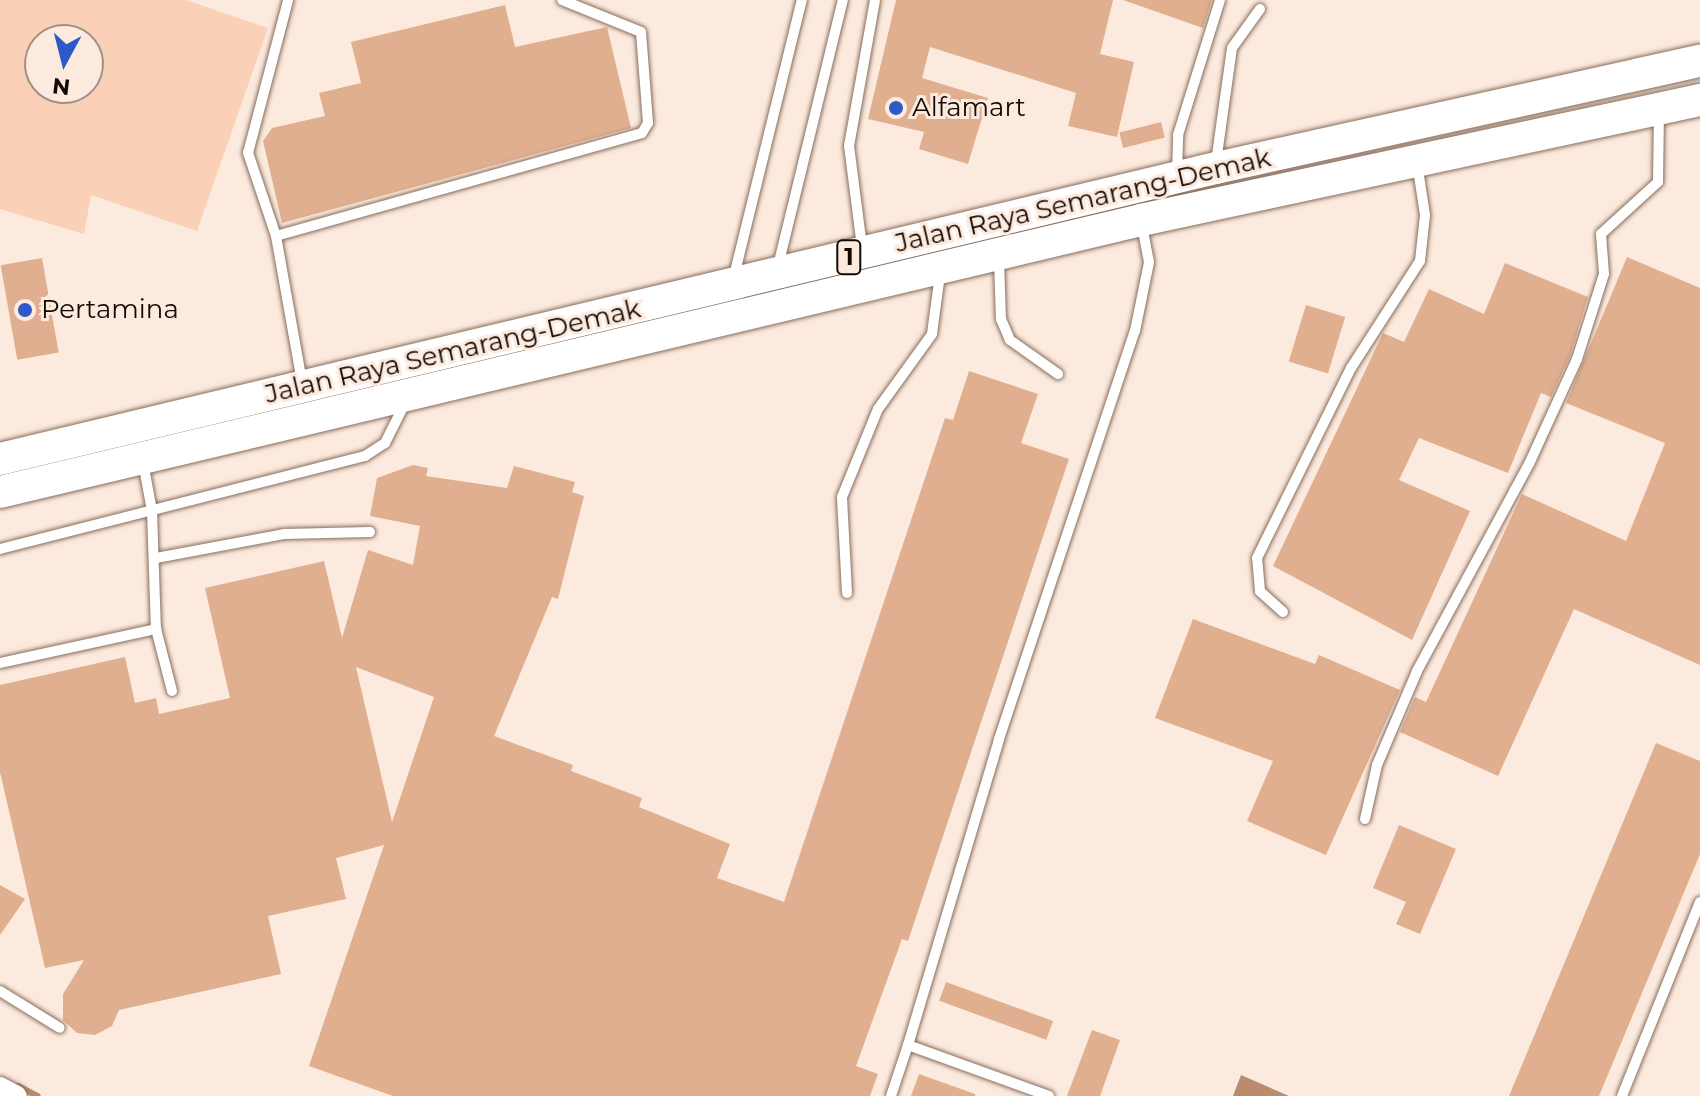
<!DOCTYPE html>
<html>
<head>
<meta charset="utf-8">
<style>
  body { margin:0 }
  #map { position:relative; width:1700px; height:1096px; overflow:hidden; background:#fceade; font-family:Montserrat,sans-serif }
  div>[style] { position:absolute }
  .green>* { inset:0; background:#fad1b6 }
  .water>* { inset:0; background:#ba8c6d }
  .stream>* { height:6px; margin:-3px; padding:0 3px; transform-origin:3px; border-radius:3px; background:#ba8c6d }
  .building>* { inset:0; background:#e0af8f; transform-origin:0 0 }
  .roads { filter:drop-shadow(0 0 2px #886d5c) drop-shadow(0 0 2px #886d5c) }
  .service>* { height:10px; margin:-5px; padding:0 5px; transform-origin:5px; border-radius:5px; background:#fff }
  .minor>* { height:20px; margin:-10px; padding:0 10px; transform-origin:10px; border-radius:10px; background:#fff }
  .trunk>* { height:32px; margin:-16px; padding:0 16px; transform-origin:16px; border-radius:16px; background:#fff }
  .dots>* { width:22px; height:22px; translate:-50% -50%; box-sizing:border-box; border:4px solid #fceade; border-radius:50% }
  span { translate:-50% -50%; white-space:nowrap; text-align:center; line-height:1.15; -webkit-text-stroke:6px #fceade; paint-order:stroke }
  .shield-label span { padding:2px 6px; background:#fceade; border:2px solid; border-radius:6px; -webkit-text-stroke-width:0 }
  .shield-label { font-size:24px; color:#130904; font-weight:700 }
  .poi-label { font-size:26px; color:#130904 }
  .left { translate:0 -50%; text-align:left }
  .street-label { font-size:26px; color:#130904 }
  .north { position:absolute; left:24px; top:24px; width:80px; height:80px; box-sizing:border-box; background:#fceade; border:2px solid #9f9087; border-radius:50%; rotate:187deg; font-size:22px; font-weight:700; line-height:32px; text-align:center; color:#130904 }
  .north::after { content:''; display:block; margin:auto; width:28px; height:36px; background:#2e59c8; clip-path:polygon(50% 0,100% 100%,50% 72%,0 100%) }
</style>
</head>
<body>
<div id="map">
  <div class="green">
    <div style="clip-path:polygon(evenodd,0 0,186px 0,268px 28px,197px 231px,91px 195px,84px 234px,0 209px,0 0,40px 40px,88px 40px,88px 88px,40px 88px,40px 40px)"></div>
  </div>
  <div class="water">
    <div style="clip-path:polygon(1241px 1075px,1289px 1096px,1233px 1096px)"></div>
  </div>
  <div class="stream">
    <div style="left:18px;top:1086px;width:22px;rotate:27deg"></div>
  </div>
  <div class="building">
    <div style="clip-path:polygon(896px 0,1113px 0,1100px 54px,1134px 62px,1117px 137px,1068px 126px,1076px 93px,930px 47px,922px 78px,988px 98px,968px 164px,919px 149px,924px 132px,868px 119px)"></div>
    <div style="clip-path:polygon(1123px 0,1212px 0,1203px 28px)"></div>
    <div style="clip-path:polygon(505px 5px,515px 47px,607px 27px,631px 128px,282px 223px,263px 141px,272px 128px,325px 116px,319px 93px,361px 83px,351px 42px)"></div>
    <div style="left:1161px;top:122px;width:16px;height:43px;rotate:76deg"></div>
    <div style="clip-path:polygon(1627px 257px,1700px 288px,1700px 665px,1574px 609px,1498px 776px,1400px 732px,1415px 697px,1426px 702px,1522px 494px,1626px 541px,1665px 443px,1566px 403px)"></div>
    <div style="left:42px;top:258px;width:96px;height:42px;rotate:80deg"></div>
    <div style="clip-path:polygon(1505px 263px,1588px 297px,1570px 356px,1551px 397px,1541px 393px,1508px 473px,1419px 438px,1399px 480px,1470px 511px,1412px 640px,1273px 566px,1383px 333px,1404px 342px,1429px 289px,1484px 314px)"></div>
    <div style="left:1306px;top:305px;width:41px;height:59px;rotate:17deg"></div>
    <div style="clip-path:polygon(evenodd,969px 371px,1038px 394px,1021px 443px,1069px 459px,908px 941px,902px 939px,856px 1066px,878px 1074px,870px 1096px,393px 1096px,309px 1066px,384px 845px,336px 858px,346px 899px,268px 916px,281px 974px,119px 1010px,112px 1026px,95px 1035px,77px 1033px,63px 1020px,63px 994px,84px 960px,45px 968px,0 772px,0 685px,125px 657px,135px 703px,156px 698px,159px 714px,230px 698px,205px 588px,324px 561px,342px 638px,368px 550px,413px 565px,420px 526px,370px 516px,377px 478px,413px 465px,428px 468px,426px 476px,507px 488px,514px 466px,575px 482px,572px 492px,584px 496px,558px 599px,552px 597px,494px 736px,573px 765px,571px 771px,642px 798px,639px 807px,730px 844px,717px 878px,784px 902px,945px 418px,953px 420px,969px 371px,356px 667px,434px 697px,392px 822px,356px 667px)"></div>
    <div style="clip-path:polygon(1193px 619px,1315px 664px,1319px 655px,1400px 690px,1326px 855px,1247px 821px,1273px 761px,1155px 718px)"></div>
    <div style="clip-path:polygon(1656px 743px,1700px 761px,1700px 854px,1599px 1096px,1509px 1096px)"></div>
    <div style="clip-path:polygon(1399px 825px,1456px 849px,1420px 934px,1396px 924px,1406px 902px,1373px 888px)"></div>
    <div style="clip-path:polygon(0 885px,25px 899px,0 935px)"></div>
    <div style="left:946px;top:982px;width:114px;height:20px;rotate:20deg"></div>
    <div style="clip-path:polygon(1092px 1030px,1120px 1040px,1100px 1096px,1067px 1096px)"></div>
    <div style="clip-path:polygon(919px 1074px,975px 1094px,975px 1096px,911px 1096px)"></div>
  </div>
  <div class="roads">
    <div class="service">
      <div style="left:1216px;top:162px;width:115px;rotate:-82deg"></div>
      <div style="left:1232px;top:48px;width:48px;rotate:-54.3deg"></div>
      <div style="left:1177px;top:171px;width:36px;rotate:-88deg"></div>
      <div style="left:1178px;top:135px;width:141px;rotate:-72.7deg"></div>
      <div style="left:276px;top:236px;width:88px;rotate:-108.6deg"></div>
      <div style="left:248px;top:153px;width:158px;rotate:-75.3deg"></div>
      <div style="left:862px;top:247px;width:102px;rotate:-97.3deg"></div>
      <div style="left:849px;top:146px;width:148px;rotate:-79.9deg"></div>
      <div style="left:999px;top:260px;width:59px;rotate:88.1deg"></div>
      <div style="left:1001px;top:319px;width:23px;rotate:67deg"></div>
      <div style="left:1010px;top:340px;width:59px;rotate:35.3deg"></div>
      <div style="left:778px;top:266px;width:274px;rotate:-76.3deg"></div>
      <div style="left:734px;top:276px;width:284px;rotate:-76.2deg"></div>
      <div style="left:302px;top:382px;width:148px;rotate:-100.1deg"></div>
      <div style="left:276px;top:236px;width:380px;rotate:-15.7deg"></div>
      <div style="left:642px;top:133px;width:12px;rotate:-59deg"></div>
      <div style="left:648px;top:123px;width:91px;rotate:-94.4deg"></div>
      <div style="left:641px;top:32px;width:85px;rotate:-157.9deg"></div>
      <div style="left:143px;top:462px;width:50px;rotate:79.6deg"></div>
      <div style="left:152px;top:511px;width:118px;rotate:88.1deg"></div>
      <div style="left:156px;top:629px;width:64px;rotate:75.5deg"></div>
      <div style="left:0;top:549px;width:377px;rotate:-14.3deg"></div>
      <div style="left:365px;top:456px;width:24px;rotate:-33deg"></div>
      <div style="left:385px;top:443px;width:45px;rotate:-63.4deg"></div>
      <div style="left:156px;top:558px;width:130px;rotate:-10.6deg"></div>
      <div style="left:284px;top:534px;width:86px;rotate:-1.3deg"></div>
      <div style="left:847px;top:593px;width:96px;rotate:-93deg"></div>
      <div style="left:842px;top:497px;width:95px;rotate:-67.8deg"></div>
      <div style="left:878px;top:409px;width:92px;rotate:-54.2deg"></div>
      <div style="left:932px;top:334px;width:61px;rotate:-82.4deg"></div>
      <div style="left:1283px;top:612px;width:31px;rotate:-138deg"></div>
      <div style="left:1260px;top:591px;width:33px;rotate:-95deg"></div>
      <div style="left:1257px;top:558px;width:212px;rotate:-63.7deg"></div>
      <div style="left:1351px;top:368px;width:127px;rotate:-57.2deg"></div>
      <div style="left:1420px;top:261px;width:46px;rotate:-83.8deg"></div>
      <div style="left:1425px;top:215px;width:53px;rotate:-98.7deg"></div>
      <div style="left:0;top:663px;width:160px;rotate:-12.3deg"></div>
      <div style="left:1365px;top:819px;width:55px;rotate:-77.5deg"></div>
      <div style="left:1377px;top:765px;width:102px;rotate:-66.9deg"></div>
      <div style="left:1417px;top:671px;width:235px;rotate:-61.6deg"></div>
      <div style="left:1529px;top:464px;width:115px;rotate:-65.4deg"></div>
      <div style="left:1577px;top:359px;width:89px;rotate:-72.4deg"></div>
      <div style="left:1604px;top:274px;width:40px;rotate:-94.3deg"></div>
      <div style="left:1601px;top:234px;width:77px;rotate:-42.4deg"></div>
      <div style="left:1658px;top:182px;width:70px;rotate:-89.2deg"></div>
      <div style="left:0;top:991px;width:70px;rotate:31.7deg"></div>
      <div style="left:891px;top:1096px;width:54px;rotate:-71.6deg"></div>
      <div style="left:1049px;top:1096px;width:150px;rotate:-160.1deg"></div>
      <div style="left:908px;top:1045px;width:319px;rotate:-73.4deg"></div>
      <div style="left:999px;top:739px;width:430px;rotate:-71.6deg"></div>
      <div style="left:1135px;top:331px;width:70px;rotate:-78.5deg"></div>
      <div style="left:1149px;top:262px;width:37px;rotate:-101deg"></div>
      <div style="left:1622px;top:1096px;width:209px;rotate:-68.1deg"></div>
    </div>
    <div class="minor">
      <div style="left:0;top:1087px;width:19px;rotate:28deg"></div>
    </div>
    <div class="trunk">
      <div style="left:0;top:459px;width:1250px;rotate:-13.46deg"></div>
      <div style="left:1216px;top:168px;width:496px;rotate:-12.5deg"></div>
      <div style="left:0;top:492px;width:1173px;rotate:-13.41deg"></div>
      <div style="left:1141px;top:220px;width:572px;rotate:-12.12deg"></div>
    </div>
  </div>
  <div class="dots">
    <div style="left:896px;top:108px;background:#2e59c8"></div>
    <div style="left:25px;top:310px;background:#2e59c8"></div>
  </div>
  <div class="shield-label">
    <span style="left:849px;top:257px">1</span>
  </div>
  <div class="poi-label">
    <span class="left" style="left:912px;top:108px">Alfamart</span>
    <span class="left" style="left:41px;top:310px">Pertamina</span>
  </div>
  <div class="street-label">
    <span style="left:1083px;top:201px;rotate:-13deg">Jalan Raya Semarang-Demak</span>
    <span style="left:453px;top:352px;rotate:-13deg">Jalan Raya Semarang-Demak</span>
  </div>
  <div class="north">N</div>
</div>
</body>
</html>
